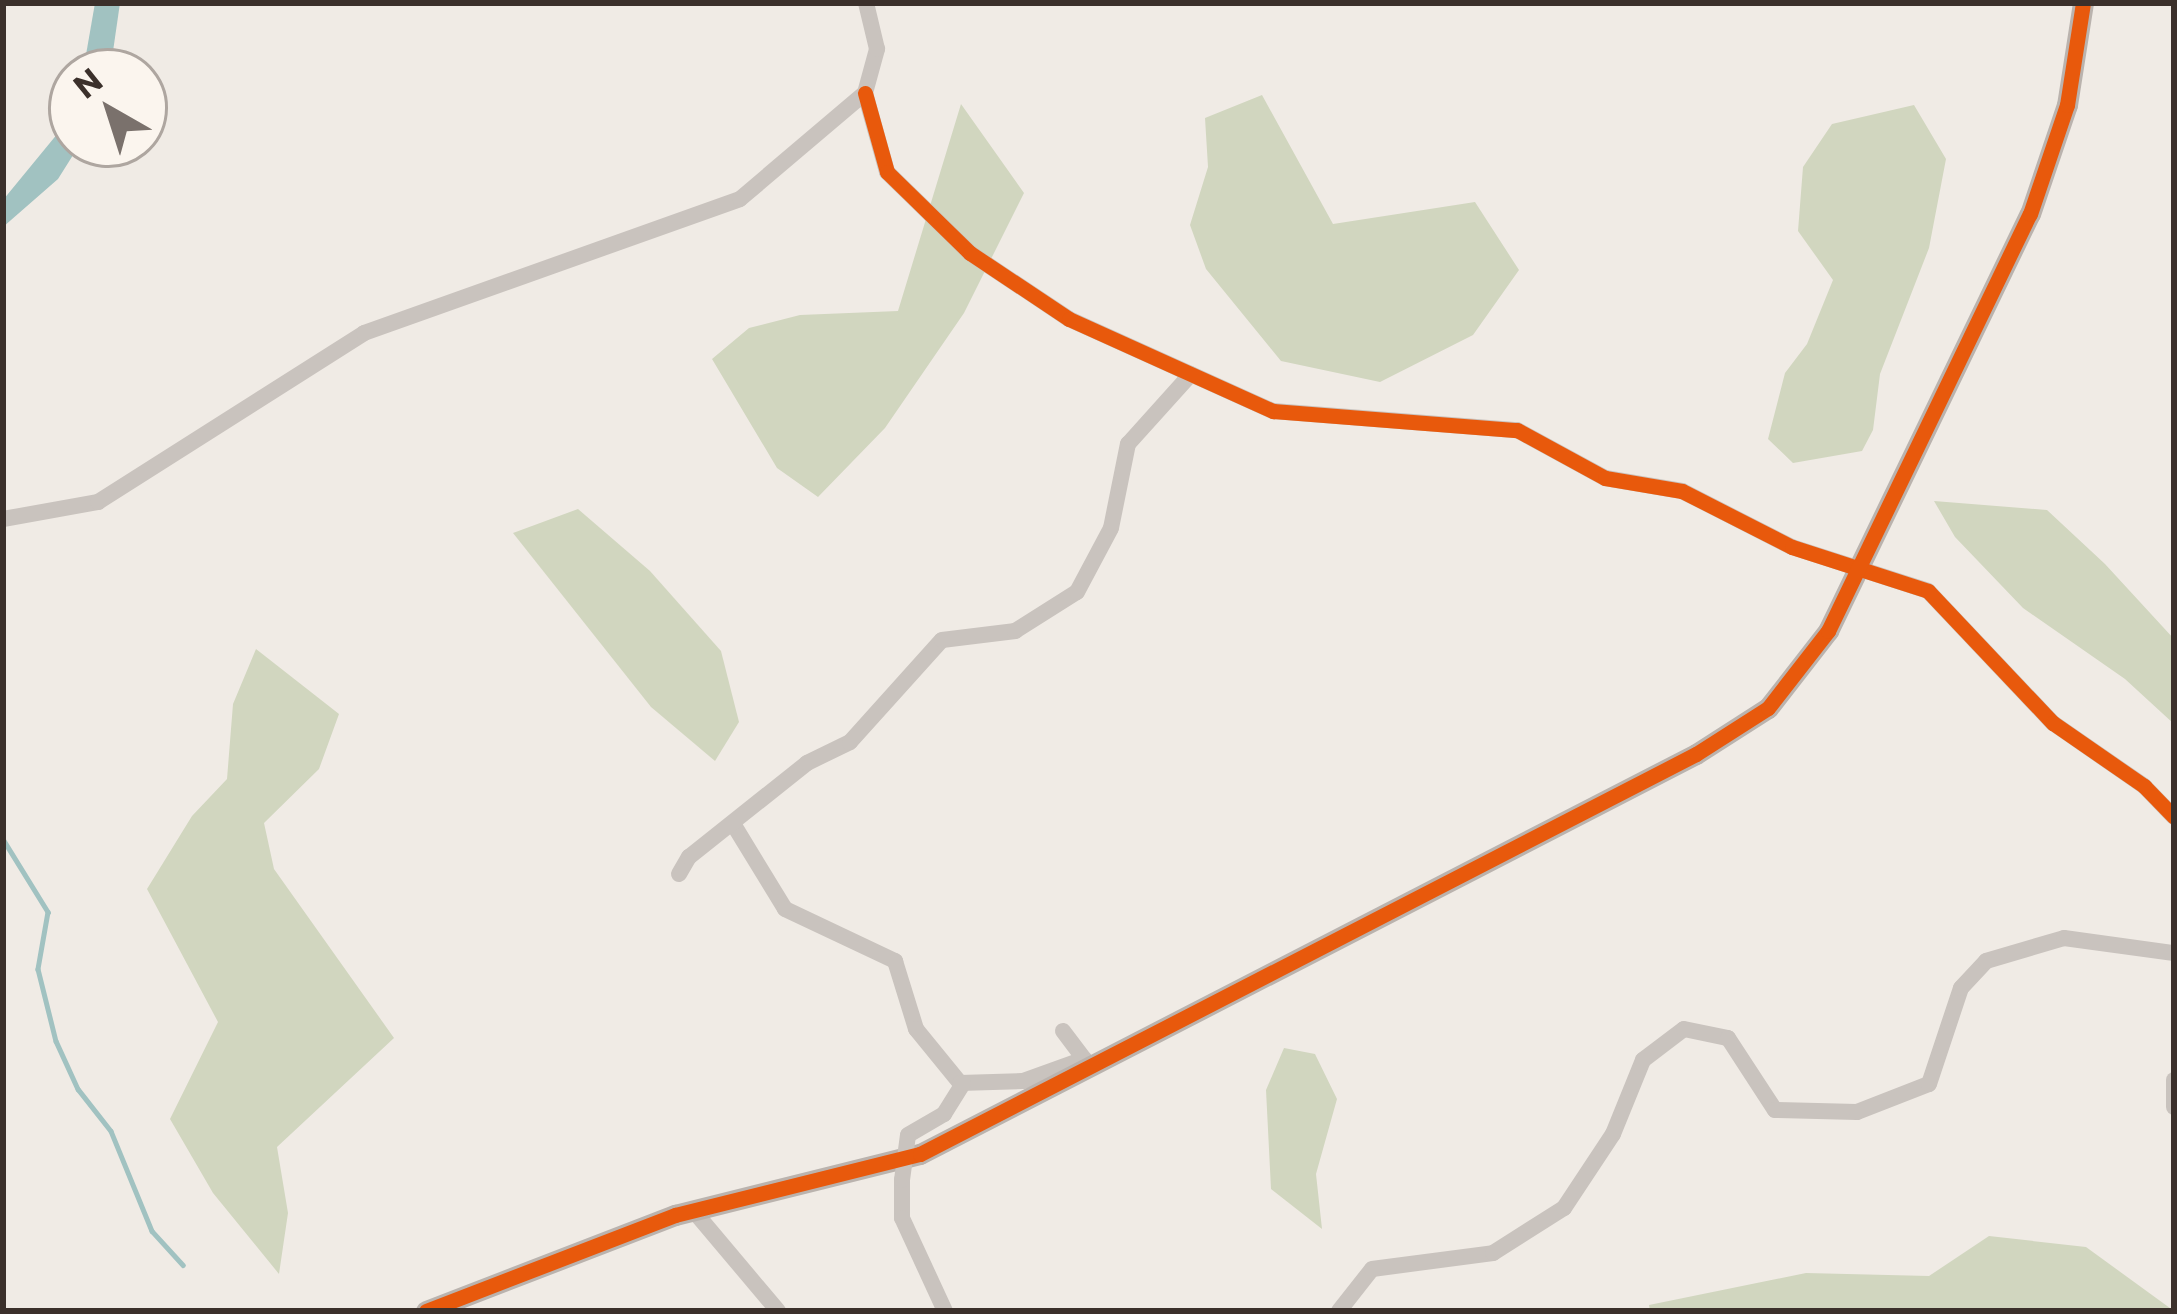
<!DOCTYPE html>
<html>
<head>
<meta charset="utf-8">
<style>
  body { margin:0 }
  #map { position:relative; width:2177px; height:1314px; overflow:hidden; background:#f0ebe5; font-family:Commissioner,sans-serif }
  div>[style] { position:absolute }
  .green>* { inset:0; background:#d1d6bf }
  .water>* { inset:0; background:#a1c2c1 }
  .stream>* { height:4.5px; margin:-2.25px; padding:0 2.25px; transform-origin:2.25px; border-radius:2.25px; background:#a1c2c1 }
  .street>* { height:16px; margin:-8px; padding:0 8px; transform-origin:8px; border-radius:8px; background:#c9c3be }
  .secondary>* { height:21px; margin:-10.5px; padding:0 10.5px; transform-origin:10.5px; border-radius:10.5px; background:#bab3ae }
  .street-bridge>* { height:16px; margin:-8px; padding:0 8px; transform-origin:8px; border-radius:8px; background:#c9c3be }
  .cycleway>* { height:15px; margin:-7.5px; padding:0 7.5px; transform-origin:7.5px; border-radius:7.5px; background:#e8590c }
  span { translate:-50% -50%; white-space:nowrap; text-align:center; line-height:1.15; -webkit-text-stroke:10px #fbf5ee; paint-order:stroke }
  .frame { position:absolute; inset:0; border:6px solid #3b302b; pointer-events:none }
  .north { position:absolute; left:48px; top:48px; width:120px; height:120px; box-sizing:border-box; background:#fbf5ee; border:3px solid #aea6a0; border-radius:50%; rotate:321deg; font-size:33px; font-weight:700; line-height:48px; text-align:center; color:#3b302b }
  .north::after { content:''; display:block; margin:auto; width:42px; height:54px; background:#7a716c; clip-path:polygon(50% 0,100% 100%,50% 72%,0 100%) }
</style>
</head>
<body>
<div id="map">
  <div class="green">
    <div style="clip-path:polygon(1262px 95px,1333px 224px,1475px 202px,1519px 270px,1473px 335px,1380px 382px,1281px 361px,1206px 269px,1190px 225px,1208px 167px,1205px 118px)"></div>
    <div style="clip-path:polygon(961px 104px,1024px 193px,964px 313px,885px 428px,818px 497px,777px 468px,712px 359px,749px 328px,800px 315px,898px 311px)"></div>
    <div style="clip-path:polygon(1914px 105px,1946px 159px,1929px 248px,1880px 374px,1873px 430px,1862px 451px,1793px 463px,1768px 439px,1785px 373px,1807px 344px,1833px 280px,1798px 231px,1803px 167px,1832px 124px)"></div>
    <div style="clip-path:polygon(1934px 501px,2047px 510px,2105px 564px,2174px 639px,2174px 724px,2125px 679px,2023px 608px,1955px 537px)"></div>
    <div style="clip-path:polygon(578px 509px,650px 571px,721px 651px,739px 722px,715px 761px,651px 707px,513px 533px)"></div>
    <div style="clip-path:polygon(256px 649px,339px 714px,319px 769px,264px 823px,274px 869px,394px 1038px,277px 1147px,288px 1213px,279px 1274px,213px 1193px,170px 1119px,218px 1022px,147px 889px,192px 816px,227px 779px,233px 704px)"></div>
    <div style="clip-path:polygon(1284px 1048px,1315px 1054px,1337px 1099px,1316px 1174px,1322px 1229px,1271px 1189px,1266px 1090px)"></div>
    <div style="clip-path:polygon(1989px 1236px,2086px 1247px,2174px 1311px,1650px 1311px,1649px 1305px,1806px 1273px,1929px 1276px)"></div>
  </div>
  <div class="water">
    <div style="clip-path:polygon(95px 3px,120px 3px,110px 72px,83px 72px)"></div>
    <div style="clip-path:polygon(72px 116px,72px 144px,80px 144px,58px 179px,3px 227px,3px 200px)"></div>
  </div>
  <div class="stream">
    <div style="left:3px;top:839px;width:86px;rotate:58.3deg"></div>
    <div style="left:48px;top:912px;width:58px;rotate:100deg"></div>
    <div style="left:38px;top:969px;width:74px;rotate:76deg"></div>
    <div style="left:56px;top:1041px;width:53px;rotate:65.4deg"></div>
    <div style="left:78px;top:1089px;width:53px;rotate:51.8deg"></div>
    <div style="left:111px;top:1131px;width:108px;rotate:67.7deg"></div>
    <div style="left:152px;top:1231px;width:46px;rotate:47.6deg"></div>
  </div>
  <div class="street">
    <div style="left:865px;top:93px;width:82px;rotate:74.4deg"></div>
    <div style="left:887px;top:172px;width:116px;rotate:44.3deg"></div>
    <div style="left:970px;top:253px;width:119px;rotate:33.7deg"></div>
    <div style="left:1069px;top:319px;width:224px;rotate:24.3deg"></div>
    <div style="left:1273px;top:411px;width:245px;rotate:4.5deg"></div>
    <div style="left:1517px;top:430px;width:100px;rotate:28.6deg"></div>
    <div style="left:1605px;top:478px;width:78px;rotate:9.6deg"></div>
    <div style="left:1682px;top:491px;width:123px;rotate:27deg"></div>
    <div style="left:1792px;top:547px;width:143px;rotate:17.9deg"></div>
    <div style="left:1928px;top:591px;width:182px;rotate:46.6deg"></div>
    <div style="left:2053px;top:723px;width:111px;rotate:34.7deg"></div>
    <div style="left:2144px;top:786px;width:43px;rotate:45.9deg"></div>
    <div style="left:3px;top:519px;width:97px;rotate:-10.1deg"></div>
    <div style="left:98px;top:502px;width:315px;rotate:-32.4deg"></div>
    <div style="left:364px;top:333px;width:399px;rotate:-19.6deg"></div>
    <div style="left:740px;top:199px;width:164px;rotate:-40.3deg"></div>
    <div style="left:865px;top:93px;width:46px;rotate:-74.7deg"></div>
    <div style="left:877px;top:49px;width:47px;rotate:-103.4deg"></div>
    <div style="left:735px;top:827px;width:96px;rotate:58.6deg"></div>
    <div style="left:785px;top:909px;width:122px;rotate:25.3deg"></div>
    <div style="left:895px;top:961px;width:71px;rotate:72.8deg"></div>
    <div style="left:916px;top:1029px;width:70px;rotate:50.8deg"></div>
    <div style="left:960px;top:1083px;width:63px;rotate:-1.8deg"></div>
    <div style="left:1023px;top:1081px;width:65px;rotate:-19.8deg"></div>
    <div style="left:679px;top:874px;width:20px;rotate:-60deg"></div>
    <div style="left:689px;top:857px;width:151px;rotate:-38.5deg"></div>
    <div style="left:807px;top:763px;width:48px;rotate:-26deg"></div>
    <div style="left:850px;top:742px;width:137px;rotate:-48deg"></div>
    <div style="left:942px;top:640px;width:74px;rotate:-7deg"></div>
    <div style="left:1015px;top:631px;width:73px;rotate:-32.2deg"></div>
    <div style="left:1077px;top:592px;width:72px;rotate:-62deg"></div>
    <div style="left:1111px;top:528px;width:86px;rotate:-78.6deg"></div>
    <div style="left:1128px;top:444px;width:94px;rotate:-48deg"></div>
    <div style="left:1063px;top:1031px;width:39px;rotate:53deg"></div>
    <div style="left:2174px;top:1080px;width:27px;rotate:90deg"></div>
    <div style="left:908px;top:1135px;width:42px;rotate:-30.3deg"></div>
    <div style="left:944px;top:1114px;width:36px;rotate:-58deg"></div>
    <div style="left:902px;top:1180px;width:38px;rotate:90deg"></div>
    <div style="left:902px;top:1218px;width:102px;rotate:65.2deg"></div>
    <div style="left:693px;top:1210px;width:132px;rotate:49.9deg"></div>
    <div style="left:1339px;top:1311px;width:53px;rotate:-51.8deg"></div>
    <div style="left:1372px;top:1269px;width:122px;rotate:-7.5deg"></div>
    <div style="left:1493px;top:1253px;width:84px;rotate:-32.4deg"></div>
    <div style="left:1564px;top:1208px;width:89px;rotate:-56.5deg"></div>
    <div style="left:1613px;top:1134px;width:80px;rotate:-67.9deg"></div>
    <div style="left:1643px;top:1060px;width:51px;rotate:-37.1deg"></div>
    <div style="left:1684px;top:1029px;width:45px;rotate:11.6deg"></div>
    <div style="left:1728px;top:1038px;width:86px;rotate:56.9deg"></div>
    <div style="left:1775px;top:1110px;width:82px;rotate:1.4deg"></div>
    <div style="left:1857px;top:1112px;width:77px;rotate:-21.3deg"></div>
    <div style="left:1929px;top:1084px;width:101px;rotate:-71.6deg"></div>
    <div style="left:1961px;top:988px;width:37px;rotate:-47deg"></div>
    <div style="left:1986px;top:961px;width:81px;rotate:-16.4deg"></div>
    <div style="left:2064px;top:938px;width:111px;rotate:7.8deg"></div>
  </div>
  <div class="secondary">
    <div style="left:426px;top:1311px;width:267px;rotate:-21.1deg"></div>
    <div style="left:675px;top:1215px;width:252px;rotate:-14deg"></div>
    <div style="left:920px;top:1154px;width:873px;rotate:-27.27deg"></div>
    <div style="left:1696px;top:754px;width:85px;rotate:-32.6deg"></div>
    <div style="left:1768px;top:708px;width:98px;rotate:-52.1deg"></div>
    <div style="left:1828px;top:631px;width:463px;rotate:-64.2deg"></div>
    <div style="left:2030px;top:214px;width:115px;rotate:-71.3deg"></div>
    <div style="left:2067px;top:105px;width:103px;rotate:-81.1deg"></div>
  </div>
  <div class="street-bridge">
    <div style="left:902px;top:1180px;width:45px;rotate:-82.4deg"></div>
  </div>
  <div class="cycleway">
    <div style="left:865px;top:93px;width:82px;rotate:74.4deg"></div>
    <div style="left:887px;top:172px;width:116px;rotate:44.3deg"></div>
    <div style="left:970px;top:253px;width:119px;rotate:33.7deg"></div>
    <div style="left:1069px;top:319px;width:224px;rotate:24.3deg"></div>
    <div style="left:1273px;top:411px;width:245px;rotate:4.5deg"></div>
    <div style="left:1517px;top:430px;width:100px;rotate:28.6deg"></div>
    <div style="left:1605px;top:478px;width:78px;rotate:9.6deg"></div>
    <div style="left:1682px;top:491px;width:123px;rotate:27deg"></div>
    <div style="left:1792px;top:547px;width:143px;rotate:17.9deg"></div>
    <div style="left:1928px;top:591px;width:182px;rotate:46.6deg"></div>
    <div style="left:2053px;top:723px;width:111px;rotate:34.7deg"></div>
    <div style="left:2144px;top:786px;width:43px;rotate:45.9deg"></div>
    <div style="left:426px;top:1311px;width:267px;rotate:-21.1deg"></div>
    <div style="left:675px;top:1215px;width:252px;rotate:-14deg"></div>
    <div style="left:920px;top:1154px;width:873px;rotate:-27.27deg"></div>
    <div style="left:1696px;top:754px;width:85px;rotate:-32.6deg"></div>
    <div style="left:1768px;top:708px;width:98px;rotate:-52.1deg"></div>
    <div style="left:1828px;top:631px;width:463px;rotate:-64.2deg"></div>
    <div style="left:2030px;top:214px;width:115px;rotate:-71.3deg"></div>
    <div style="left:2067px;top:105px;width:103px;rotate:-81.1deg"></div>
  </div>
  <div class="frame"></div>
  <div class="north">N</div>
</div>
</body>
</html>
